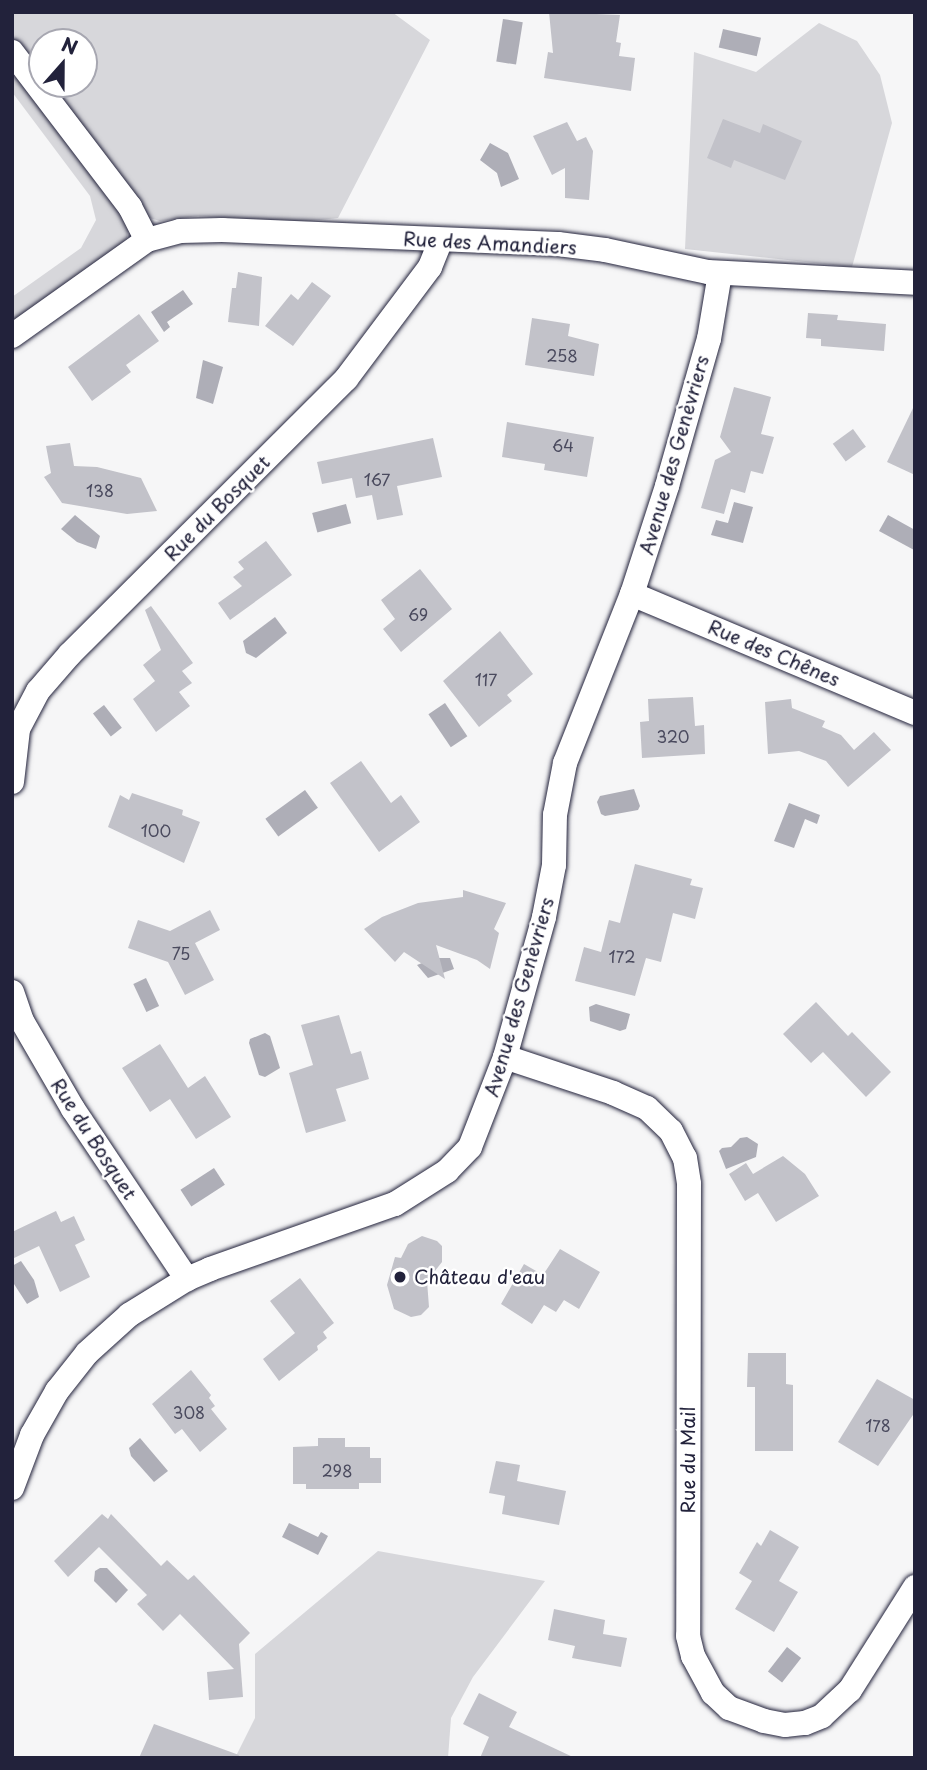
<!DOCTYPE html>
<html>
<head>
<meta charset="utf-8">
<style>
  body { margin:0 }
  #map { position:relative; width:927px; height:1770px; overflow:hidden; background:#f6f6f7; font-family:"Playpen Sans",sans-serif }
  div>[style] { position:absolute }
  .green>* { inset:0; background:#d7d7db }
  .water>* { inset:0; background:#aeaeb7; transform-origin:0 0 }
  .building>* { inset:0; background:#c2c2c9; transform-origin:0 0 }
  .roads { filter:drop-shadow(0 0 2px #22223b) drop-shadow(0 0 2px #22223b) }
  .minor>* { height:24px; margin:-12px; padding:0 12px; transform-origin:12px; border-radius:12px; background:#fff }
  .dots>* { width:19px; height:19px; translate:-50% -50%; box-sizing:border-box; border:4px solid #fff; border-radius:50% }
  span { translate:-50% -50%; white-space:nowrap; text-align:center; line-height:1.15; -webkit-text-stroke:5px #fff; paint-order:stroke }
  .number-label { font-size:16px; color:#4a4a5e }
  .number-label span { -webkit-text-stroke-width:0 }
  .street-label { font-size:19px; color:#22223b }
  .poi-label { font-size:19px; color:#22223b }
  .left { translate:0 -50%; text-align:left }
  .frame { position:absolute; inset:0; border:14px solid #22223b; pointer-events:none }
  .north { position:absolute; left:28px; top:28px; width:70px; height:70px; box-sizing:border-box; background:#fff; border:2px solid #a7a7b1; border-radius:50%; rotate:21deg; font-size:19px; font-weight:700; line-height:28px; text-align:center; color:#22223b }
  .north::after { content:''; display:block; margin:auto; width:24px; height:32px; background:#22223b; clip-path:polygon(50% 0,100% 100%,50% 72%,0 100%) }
</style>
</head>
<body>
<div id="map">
  <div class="green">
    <div style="clip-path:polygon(12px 12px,392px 12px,430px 40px,338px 218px,301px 222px,198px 216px,160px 221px,146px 217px,46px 84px,84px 84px,84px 42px,42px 42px,42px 79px,12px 39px)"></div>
    <div style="clip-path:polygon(819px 23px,857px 41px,880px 75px,892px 123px,852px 267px,685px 249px,694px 52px,756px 72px)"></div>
    <div style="clip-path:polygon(12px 63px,127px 220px,128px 231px,126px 243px,12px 322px,12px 297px,81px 248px,96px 220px,90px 196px,12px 92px)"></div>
    <div style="clip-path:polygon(378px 1551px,545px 1581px,473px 1677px,451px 1718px,448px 1758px,235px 1758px,255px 1718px,255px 1654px)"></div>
  </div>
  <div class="water">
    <div style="left:503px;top:19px;width:20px;height:43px;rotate:9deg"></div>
    <div style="left:723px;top:29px;width:39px;height:19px;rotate:13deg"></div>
    <div style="clip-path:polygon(490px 143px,508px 153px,519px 179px,501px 187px,497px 173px,480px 160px)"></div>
    <div style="clip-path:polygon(183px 290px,193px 304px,167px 322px,170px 327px,164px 332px,151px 312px)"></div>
    <div style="clip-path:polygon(203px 360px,223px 367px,213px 404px,196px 398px)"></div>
    <div style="clip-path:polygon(734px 502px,753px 507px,743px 543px,711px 535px,716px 520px,728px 523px)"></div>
    <div style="left:346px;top:504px;width:20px;height:35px;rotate:75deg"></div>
    <div style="clip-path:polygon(75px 515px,100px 536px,96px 549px,77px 542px,61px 529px)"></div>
    <div style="clip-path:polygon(888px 515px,915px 530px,914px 550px,879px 531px)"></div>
    <div style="clip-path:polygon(275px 617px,287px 633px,256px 658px,246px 653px,243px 641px)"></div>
    <div style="left:445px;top:703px;width:40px;height:20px;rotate:56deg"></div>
    <div style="left:104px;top:705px;width:29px;height:14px;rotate:52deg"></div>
    <div style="clip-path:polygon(634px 789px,640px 806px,638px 810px,605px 816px,601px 814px,597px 802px,600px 796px)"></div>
    <div style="left:305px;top:790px;width:22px;height:49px;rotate:54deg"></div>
    <div style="clip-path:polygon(789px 803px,820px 815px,817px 824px,805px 819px,794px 848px,774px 841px)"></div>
    <div style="clip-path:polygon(435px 958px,450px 958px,454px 969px,428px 978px,417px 965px)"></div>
    <div style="left:146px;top:978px;width:31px;height:14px;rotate:65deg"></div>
    <div style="clip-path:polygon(596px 1004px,630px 1014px,626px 1029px,620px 1031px,590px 1021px,589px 1007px)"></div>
    <div style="clip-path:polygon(265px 1033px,270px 1036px,280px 1068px,265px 1077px,259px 1075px,249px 1043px,250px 1039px)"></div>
    <div style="clip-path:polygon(747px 1137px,758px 1144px,756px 1157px,726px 1169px,719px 1151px,722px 1148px,731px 1147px,740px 1138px)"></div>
    <div style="left:214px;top:1168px;width:20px;height:40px;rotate:57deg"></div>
    <div style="clip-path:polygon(21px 1261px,34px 1280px,39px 1297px,27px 1304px,12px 1281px,12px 1266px)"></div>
    <div style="clip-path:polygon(140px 1438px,168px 1471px,154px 1482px,131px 1456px,129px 1448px)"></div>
    <div style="clip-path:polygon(289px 1523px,318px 1537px,321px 1532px,328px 1536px,318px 1555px,282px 1537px)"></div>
    <div style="clip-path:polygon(100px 1568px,107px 1568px,128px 1590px,116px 1603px,94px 1581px,95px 1571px)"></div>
    <div style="left:787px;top:1647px;width:18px;height:31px;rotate:38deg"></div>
  </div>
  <div class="building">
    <div style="clip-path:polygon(549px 12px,620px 15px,616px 42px,621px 43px,619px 56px,635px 58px,631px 91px,544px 78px,548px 52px,553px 53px)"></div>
    <div style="clip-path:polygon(723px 119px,760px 133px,763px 124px,802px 141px,785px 180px,734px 160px,731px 168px,707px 158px)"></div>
    <div style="clip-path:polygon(567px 122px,577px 141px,586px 137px,593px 151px,589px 200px,565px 198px,565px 168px,552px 175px,533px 136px)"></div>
    <div style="clip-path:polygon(238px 272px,262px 277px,259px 326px,228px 322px,232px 288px,236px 288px)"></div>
    <div style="clip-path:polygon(312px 282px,331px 296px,293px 346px,265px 326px,291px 294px,298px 300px)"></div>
    <div style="clip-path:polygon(808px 313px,838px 315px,837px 320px,886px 324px,884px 351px,821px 346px,821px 339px,806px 338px)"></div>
    <div style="clip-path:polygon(139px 314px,159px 341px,126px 365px,131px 372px,92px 401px,68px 367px)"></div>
    <div style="clip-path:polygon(532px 318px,570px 324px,568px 336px,599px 344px,594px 376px,525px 365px)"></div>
    <div style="clip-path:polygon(734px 387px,771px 397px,761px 434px,774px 437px,763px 474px,751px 471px,745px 493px,731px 489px,724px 514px,701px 508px,715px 460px,731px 452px,720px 437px)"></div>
    <div style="clip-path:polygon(915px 404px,915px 475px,887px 462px)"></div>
    <div style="clip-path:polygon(507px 422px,594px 437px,587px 477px,544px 470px,545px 464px,502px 457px)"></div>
    <div style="left:853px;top:429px;width:22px;height:25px;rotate:54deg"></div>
    <div style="clip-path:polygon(433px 438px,442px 477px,397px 486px,403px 515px,377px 520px,372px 495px,356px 498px,352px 478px,322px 484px,317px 462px)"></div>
    <div style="clip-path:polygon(70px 443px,74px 466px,97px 467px,141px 478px,157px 511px,127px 514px,62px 503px,44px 477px,51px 473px,46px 446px)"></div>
    <div style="clip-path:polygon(266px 541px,292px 575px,230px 620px,218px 603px,242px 586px,233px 577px,244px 569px,238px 562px)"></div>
    <div style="clip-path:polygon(420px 569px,452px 609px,401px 652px,383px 629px,395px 619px,381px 600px)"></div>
    <div style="clip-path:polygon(151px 606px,193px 663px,182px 671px,192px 683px,179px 692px,190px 706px,156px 732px,133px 699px,155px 681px,143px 665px,161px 650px,145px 610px)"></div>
    <div style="clip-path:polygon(500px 631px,533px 674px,507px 695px,512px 701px,479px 727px,443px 681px)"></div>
    <div style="clip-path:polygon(693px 697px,695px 726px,704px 725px,705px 754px,642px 758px,640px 722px,649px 721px,648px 699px)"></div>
    <div style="clip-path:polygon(791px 699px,792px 708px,825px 721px,822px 727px,841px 735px,854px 750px,874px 732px,891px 750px,848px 787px,826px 761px,799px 751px,768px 754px,765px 702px)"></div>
    <div style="clip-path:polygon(361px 761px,391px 803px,401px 795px,420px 822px,379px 852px,330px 783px)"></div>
    <div style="clip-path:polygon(132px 793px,183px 810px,182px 815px,200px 822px,184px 863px,108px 827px,120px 795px,129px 800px)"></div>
    <div style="clip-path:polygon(635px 864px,692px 879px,690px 885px,703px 888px,695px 919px,673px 913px,661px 962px,646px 958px,635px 996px,575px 981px,584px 947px,601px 952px,609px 920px,620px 923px)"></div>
    <div style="clip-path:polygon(463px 890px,506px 903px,494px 929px,499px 933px,490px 969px,477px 960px,436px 945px,445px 979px,404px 952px,395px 962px,364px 929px,382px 917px,418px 903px,463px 897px)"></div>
    <div style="clip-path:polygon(210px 910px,220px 930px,195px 943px,214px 980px,185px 995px,168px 962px,128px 948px,138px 920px,170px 931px)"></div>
    <div style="clip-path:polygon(816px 1002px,848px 1036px,852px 1032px,891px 1072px,866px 1097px,823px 1052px,811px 1063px,783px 1034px)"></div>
    <div style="clip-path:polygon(339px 1015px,351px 1054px,361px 1051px,369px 1079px,336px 1089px,346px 1121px,306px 1133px,289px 1073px,313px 1065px,301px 1025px)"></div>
    <div style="clip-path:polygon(160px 1044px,188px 1088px,205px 1076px,231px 1117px,196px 1139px,170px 1099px,150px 1112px,122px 1068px)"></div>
    <div style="clip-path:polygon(783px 1156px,805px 1174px,819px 1196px,776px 1222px,758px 1193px,745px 1201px,729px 1174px,746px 1163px,753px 1174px)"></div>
    <div style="clip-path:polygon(56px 1211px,61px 1222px,74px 1216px,85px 1240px,75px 1245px,90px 1277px,60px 1292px,39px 1246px,12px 1259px,12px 1232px)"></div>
    <div style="clip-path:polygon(422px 1236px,437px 1241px,442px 1246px,442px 1262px,427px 1281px,429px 1307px,421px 1315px,411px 1317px,394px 1309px,387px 1285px,395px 1257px,401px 1258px,408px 1244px)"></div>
    <div style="clip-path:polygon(560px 1249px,600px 1272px,579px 1309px,564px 1300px,556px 1312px,544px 1305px,532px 1324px,501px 1304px,524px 1264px,543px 1275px)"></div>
    <div style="clip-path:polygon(300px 1278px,334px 1323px,323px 1332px,327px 1338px,317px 1346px,318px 1350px,279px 1381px,263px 1359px,295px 1333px,270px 1301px)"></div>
    <div style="clip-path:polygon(748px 1353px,786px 1353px,786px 1384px,793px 1385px,793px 1451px,755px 1451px,755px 1387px,747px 1387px)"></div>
    <div style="clip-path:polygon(191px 1370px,211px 1395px,209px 1398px,215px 1406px,211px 1409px,227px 1429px,200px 1452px,182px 1429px,175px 1434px,152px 1404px)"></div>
    <div style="clip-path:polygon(877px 1379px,915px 1400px,915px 1412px,878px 1466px,838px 1442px)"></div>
    <div style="clip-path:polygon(318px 1438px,345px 1438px,345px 1447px,370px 1447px,370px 1458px,381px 1458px,381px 1483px,359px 1483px,359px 1489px,306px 1489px,306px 1484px,293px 1484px,293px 1447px,318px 1446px)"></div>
    <div style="clip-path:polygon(496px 1461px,520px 1465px,517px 1481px,566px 1491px,559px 1525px,502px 1514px,505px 1496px,489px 1493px)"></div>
    <div style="clip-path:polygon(102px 1514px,108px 1519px,111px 1514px,161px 1566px,167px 1560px,188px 1580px,194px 1575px,250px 1633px,239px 1644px,243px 1697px,209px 1700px,207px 1672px,234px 1669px,180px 1614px,163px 1631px,137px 1604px,147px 1595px,99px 1547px,68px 1577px,54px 1561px)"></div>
    <div style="clip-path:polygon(770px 1530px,799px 1547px,779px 1581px,798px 1592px,774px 1632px,735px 1609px,752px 1581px,739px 1573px,757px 1542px,761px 1546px)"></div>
    <div style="clip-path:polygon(554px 1609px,605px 1620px,603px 1634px,627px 1638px,621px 1667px,572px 1658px,575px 1646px,548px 1640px)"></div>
    <div style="clip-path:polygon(479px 1693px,517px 1712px,509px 1727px,575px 1758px,480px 1758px,489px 1737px,463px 1724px)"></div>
    <div style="clip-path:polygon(154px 1724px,239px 1755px,238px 1758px,139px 1758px)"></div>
  </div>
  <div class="roads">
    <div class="minor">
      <div style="left:12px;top:52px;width:195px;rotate:52.7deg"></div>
      <div style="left:130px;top:207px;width:37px;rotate:63deg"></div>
      <div style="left:12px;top:336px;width:166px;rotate:-35.4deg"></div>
      <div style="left:147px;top:240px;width:34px;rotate:-15deg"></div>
      <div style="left:180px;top:231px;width:42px;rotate:-1.4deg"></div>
      <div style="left:222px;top:230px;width:336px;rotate:2.4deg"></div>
      <div style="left:558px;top:244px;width:47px;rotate:7.3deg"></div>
      <div style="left:605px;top:250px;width:105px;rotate:12.1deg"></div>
      <div style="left:708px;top:272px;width:207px;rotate:3deg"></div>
      <div style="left:632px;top:594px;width:307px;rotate:22.8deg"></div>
      <div style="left:12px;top:782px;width:53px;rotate:-83.5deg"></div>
      <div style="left:18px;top:729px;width:43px;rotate:-62.2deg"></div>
      <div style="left:38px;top:691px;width:49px;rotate:-49.1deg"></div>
      <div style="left:70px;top:654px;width:390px;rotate:-44.9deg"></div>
      <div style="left:346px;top:379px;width:140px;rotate:-53.1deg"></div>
      <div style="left:430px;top:267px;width:29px;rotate:-68deg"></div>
      <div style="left:12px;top:992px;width:31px;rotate:71deg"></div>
      <div style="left:22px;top:1021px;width:102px;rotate:59.9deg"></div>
      <div style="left:73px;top:1109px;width:205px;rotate:56.2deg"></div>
      <div style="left:505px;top:1057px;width:114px;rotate:18.4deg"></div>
      <div style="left:613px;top:1093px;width:37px;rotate:24deg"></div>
      <div style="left:647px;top:1108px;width:33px;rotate:44deg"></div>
      <div style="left:671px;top:1131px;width:30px;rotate:63deg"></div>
      <div style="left:685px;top:1158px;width:26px;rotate:81deg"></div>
      <div style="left:689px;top:1184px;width:452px;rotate:90.1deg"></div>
      <div style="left:688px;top:1636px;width:21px;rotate:76deg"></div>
      <div style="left:693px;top:1656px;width:42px;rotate:61.6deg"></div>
      <div style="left:713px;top:1693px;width:22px;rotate:43deg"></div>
      <div style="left:729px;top:1708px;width:37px;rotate:20deg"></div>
      <div style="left:764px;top:1721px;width:21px;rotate:11deg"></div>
      <div style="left:785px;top:1725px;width:20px;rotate:-6deg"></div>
      <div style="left:805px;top:1723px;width:18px;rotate:-22deg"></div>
      <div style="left:822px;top:1716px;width:38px;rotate:-43deg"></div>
      <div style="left:850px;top:1690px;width:122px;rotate:-57.7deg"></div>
      <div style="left:12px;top:1488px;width:57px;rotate:-69.3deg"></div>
      <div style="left:32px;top:1435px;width:51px;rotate:-60.4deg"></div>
      <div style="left:57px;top:1391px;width:48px;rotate:-51.7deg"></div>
      <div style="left:87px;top:1353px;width:57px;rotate:-42.1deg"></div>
      <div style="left:129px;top:1315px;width:68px;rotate:-31.8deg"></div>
      <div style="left:187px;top:1279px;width:25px;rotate:-23deg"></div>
      <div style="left:210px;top:1269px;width:196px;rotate:-19.4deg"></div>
      <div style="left:395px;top:1204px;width:62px;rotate:-32.4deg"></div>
      <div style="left:447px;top:1171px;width:33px;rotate:-46deg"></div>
      <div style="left:470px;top:1147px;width:97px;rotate:-68.7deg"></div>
      <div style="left:505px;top:1057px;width:145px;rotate:-74.4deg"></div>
      <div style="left:544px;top:917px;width:53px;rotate:-79.1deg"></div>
      <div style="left:554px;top:865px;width:50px;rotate:-88.9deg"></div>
      <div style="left:555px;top:815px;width:53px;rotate:-79.1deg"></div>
      <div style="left:565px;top:763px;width:182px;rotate:-68.4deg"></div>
      <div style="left:632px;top:594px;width:114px;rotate:-72deg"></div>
      <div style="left:667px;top:486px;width:153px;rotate:-74.1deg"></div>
      <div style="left:709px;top:339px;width:67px;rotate:-80.5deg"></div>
    </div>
  </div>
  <div class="dots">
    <div style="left:400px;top:1277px;background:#22223b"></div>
  </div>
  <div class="number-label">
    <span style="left:562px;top:355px">258</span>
    <span style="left:563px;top:445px">64</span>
    <span style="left:377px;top:479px">167</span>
    <span style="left:100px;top:490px">138</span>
    <span style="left:418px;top:614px">69</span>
    <span style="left:486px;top:679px">117</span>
    <span style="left:673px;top:736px">320</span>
    <span style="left:156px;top:830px">100</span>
    <span style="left:181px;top:953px">75</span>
    <span style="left:622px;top:956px">172</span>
    <span style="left:189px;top:1412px">308</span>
    <span style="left:878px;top:1425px">178</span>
    <span style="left:337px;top:1470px">298</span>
  </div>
  <div class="street-label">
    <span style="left:490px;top:243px;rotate:3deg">Rue des Amandiers</span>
    <span style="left:674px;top:455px;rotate:-74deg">Avenue des Genèvriers</span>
    <span style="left:217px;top:508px;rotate:-45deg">Rue du Bosquet</span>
    <span style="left:774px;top:653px;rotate:23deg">Rue des Chênes</span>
    <span style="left:519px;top:997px;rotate:-74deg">Avenue des Genèvriers</span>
    <span style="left:94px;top:1139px;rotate:57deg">Rue du Bosquet</span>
    <span style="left:688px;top:1460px;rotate:-90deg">Rue du Mail</span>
  </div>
  <div class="poi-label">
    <span class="left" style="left:414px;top:1277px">Château d'eau</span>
  </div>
  <div class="frame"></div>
  <div class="north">N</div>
</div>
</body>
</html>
